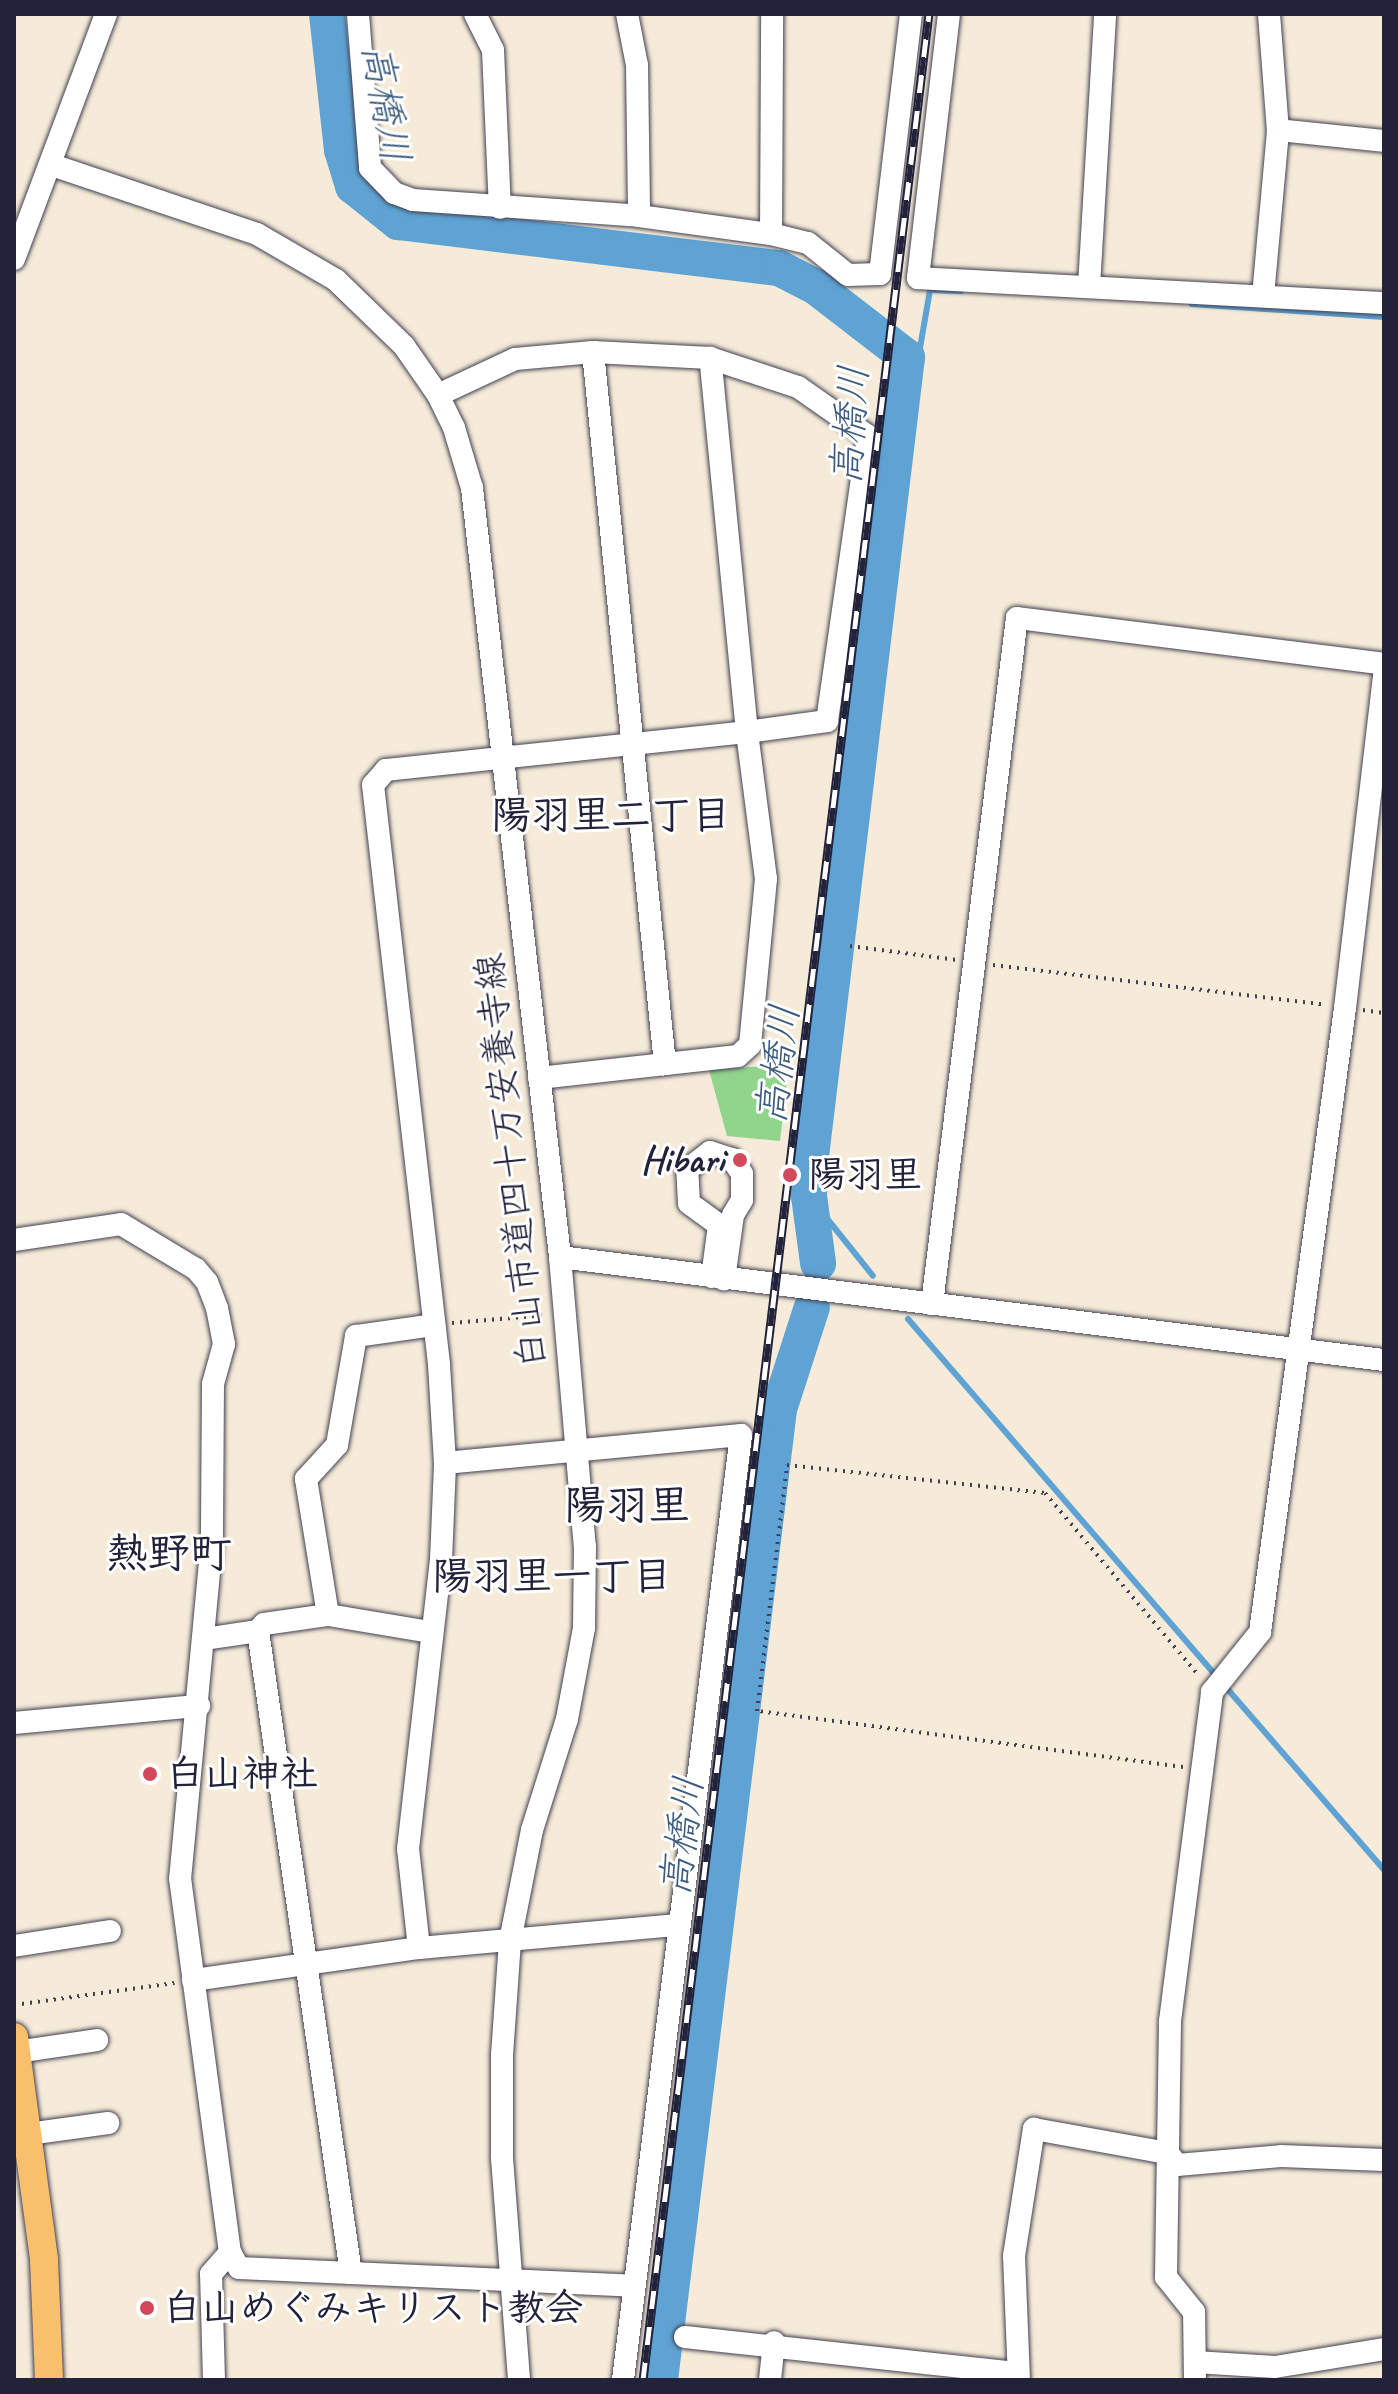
<!DOCTYPE html>
<html>
<head>
<meta charset="utf-8">
<style>
  body { margin:0 }
  #map { position:relative; width:1398px; height:2394px; overflow:hidden; background:#f5ebd8; font-family:Caveat,"Klee One",sans-serif }
  div>[style] { position:absolute }
  .green>* { inset:0; background:#91d48c }
  .stream>* { height:6px; margin:-3px; padding:0 3px; transform-origin:3px; border-radius:3px; background:#5ea3d3 }
  .river>* { height:36px; margin:-18px; padding:0 18px; transform-origin:18px; border-radius:18px; background:#5ea3d3 }
  .path>* { height:4px; margin-top:-2px; transform-origin:0; background:repeating-linear-gradient(90deg,#424053 0 2px,transparent 0 8px) }
  .roads { filter:drop-shadow(0 0 2px #424053) drop-shadow(0 0 2px #424053) }
  .minor>* { height:22px; margin:-11px; padding:0 11px; transform-origin:11px; border-radius:11px; background:#fff }
  .major>* { height:28px; margin:-14px; padding:0 14px; transform-origin:14px; border-radius:14px; background:#f8bf6c }
  .rail>* { height:9px; margin-top:-4.5px; transform-origin:0; background:repeating-linear-gradient(90deg,#fff 0 18px,#22223b 0 36px); box-sizing:border-box; border-block:2px solid #22223b }
  .dots>* { width:22px; height:22px; translate:-50% -50%; box-sizing:border-box; border:4px solid #fff; border-radius:50% }
  span { translate:-50% -50%; white-space:nowrap; text-align:center; line-height:1.15; -webkit-text-stroke:6px #fff; paint-order:stroke }
  .poi-label { font-size:38px; color:#22223b; font-weight:700 }
  .right { translate:-100% -50%; text-align:right }
  .left { translate:0 -50%; text-align:left }
  .street-label { font-size:38px; color:#22223b }
  .water-label { font-size:40px; color:#3d5c7f; font-style:italic }
  .neighbourhood-label { font-size:40px; color:#22223b; font-weight:700 }
  .quarter-label { font-size:42px; color:#22223b; font-weight:700 }
  .frame { position:absolute; inset:0; border:16px solid #22223b; pointer-events:none }
</style>
</head>
<body>
<div id="map">
  <div class="green">
    <div style="clip-path:polygon(789px 1064px,780px 1141px,727px 1136px,709px 1070px)"></div>
  </div>
  <div class="stream">
    <div style="left:1192px;top:304px;width:192px;rotate:3.9deg"></div>
    <div style="left:907px;top:357px;width:16px;rotate:-35deg"></div>
    <div style="left:920px;top:348px;width:59px;rotate:-80.2deg"></div>
    <div style="left:930px;top:290px;width:31px;rotate:2deg"></div>
    <div style="left:809px;top:1196px;width:102px;rotate:51.3deg"></div>
    <div style="left:908px;top:1319px;width:473px;rotate:49.2deg"></div>
    <div style="left:1224px;top:1685px;width:245px;rotate:49.1deg"></div>
  </div>
  <div class="river">
    <div style="left:327px;top:14px;width:137px;rotate:83.7deg"></div>
    <div style="left:342px;top:150px;width:38px;rotate:73deg"></div>
    <div style="left:353px;top:186px;width:58px;rotate:38.7deg"></div>
    <div style="left:398px;top:222px;width:384px;rotate:6.9deg"></div>
    <div style="left:779px;top:268px;width:42px;rotate:27.2deg"></div>
    <div style="left:816px;top:287px;width:115px;rotate:37.6deg"></div>
    <div style="left:907px;top:357px;width:805px;rotate:96.85deg"></div>
    <div style="left:811px;top:1156px;width:40px;rotate:92.9deg"></div>
    <div style="left:809px;top:1196px;width:68px;rotate:82.3deg"></div>
    <div style="left:660px;top:2380px;width:978px;rotate:-83.01deg"></div>
    <div style="left:779px;top:1409px;width:107px;rotate:-72.1deg"></div>
  </div>
  <div class="path">
    <div style="left:850px;top:946px;width:108px;rotate:7.5deg"></div>
    <div style="left:993px;top:965px;width:335px;rotate:6.8deg"></div>
    <div style="left:1363px;top:1010px;width:21px;rotate:8deg"></div>
    <div style="left:452px;top:1323px;width:95px;rotate:-4.8deg"></div>
    <div style="left:1183px;top:1767px;width:430px;rotate:-172.5deg"></div>
    <div style="left:757px;top:1711px;width:248px;rotate:-83deg"></div>
    <div style="left:787px;top:1465px;width:260px;rotate:6.2deg"></div>
    <div style="left:1045px;top:1493px;width:238px;rotate:49.9deg"></div>
    <div style="left:14px;top:2005px;width:162px;rotate:-7.8deg"></div>
  </div>
  <div class="roads">
    <div class="minor">
      <div style="left:358px;top:14px;width:154px;rotate:85.5deg"></div>
      <div style="left:370px;top:168px;width:35px;rotate:46deg"></div>
      <div style="left:394px;top:193px;width:20px;rotate:20deg"></div>
      <div style="left:413px;top:200px;width:227px;rotate:4deg"></div>
      <div style="left:639px;top:216px;width:133px;rotate:7.8deg"></div>
      <div style="left:771px;top:234px;width:38px;rotate:14deg"></div>
      <div style="left:808px;top:243px;width:51px;rotate:38.7deg"></div>
      <div style="left:848px;top:275px;width:32px;rotate:-2deg"></div>
      <div style="left:880px;top:274px;width:262px;rotate:-83.2deg"></div>
      <div style="left:475px;top:14px;width:40px;rotate:63.4deg"></div>
      <div style="left:493px;top:50px;width:158px;rotate:87.5deg"></div>
      <div style="left:627px;top:14px;width:52px;rotate:78.9deg"></div>
      <div style="left:637px;top:65px;width:151px;rotate:89.2deg"></div>
      <div style="left:949px;top:14px;width:266px;rotate:96.7deg"></div>
      <div style="left:918px;top:278px;width:467px;rotate:3.1deg"></div>
      <div style="left:1269px;top:14px;width:116px;rotate:85.6deg"></div>
      <div style="left:1278px;top:130px;width:107px;rotate:5.9deg"></div>
      <div style="left:52px;top:165px;width:216px;rotate:18.6deg"></div>
      <div style="left:257px;top:234px;width:91px;rotate:30.2deg"></div>
      <div style="left:336px;top:280px;width:95px;rotate:44.1deg"></div>
      <div style="left:404px;top:346px;width:60px;rotate:55.2deg"></div>
      <div style="left:438px;top:395px;width:37px;rotate:64deg"></div>
      <div style="left:454px;top:428px;width:63px;rotate:73.3deg"></div>
      <div style="left:472px;top:488px;width:774px;rotate:83.47deg"></div>
      <div style="left:560px;top:1257px;width:290px;rotate:85.1deg"></div>
      <div style="left:585px;top:1546px;width:82px;rotate:90.7deg"></div>
      <div style="left:584px;top:1628px;width:93px;rotate:100.6deg"></div>
      <div style="left:567px;top:1719px;width:116px;rotate:107.5deg"></div>
      <div style="left:532px;top:1830px;width:113px;rotate:101.2deg"></div>
      <div style="left:510px;top:1941px;width:113px;rotate:94deg"></div>
      <div style="left:502px;top:2054px;width:104px;rotate:90deg"></div>
      <div style="left:502px;top:2158px;width:223px;rotate:85.6deg"></div>
      <div style="left:771px;top:234px;width:220px;rotate:-89.7deg"></div>
      <div style="left:14px;top:259px;width:262px;rotate:-69.4deg"></div>
      <div style="left:1089px;top:286px;width:272px;rotate:-86.6deg"></div>
      <div style="left:1263px;top:296px;width:167px;rotate:-84.8deg"></div>
      <div style="left:593px;top:352px;width:716px;rotate:84.23deg"></div>
      <div style="left:539px;top:1078px;width:200px;rotate:-6.3deg"></div>
      <div style="left:738px;top:1056px;width:16px;rotate:-43deg"></div>
      <div style="left:750px;top:1045px;width:167px;rotate:-84.5deg"></div>
      <div style="left:766px;top:879px;width:148px;rotate:-97.4deg"></div>
      <div style="left:747px;top:732px;width:81px;rotate:-7.8deg"></div>
      <div style="left:827px;top:721px;width:288px;rotate:-81.8deg"></div>
      <div style="left:868px;top:436px;width:85px;rotate:-145deg"></div>
      <div style="left:798px;top:387px;width:93px;rotate:-161.8deg"></div>
      <div style="left:14px;top:1240px;width:108px;rotate:-8.5deg"></div>
      <div style="left:121px;top:1224px;width:87px;rotate:31deg"></div>
      <div style="left:196px;top:1269px;width:17px;rotate:50deg"></div>
      <div style="left:207px;top:1282px;width:28px;rotate:69deg"></div>
      <div style="left:217px;top:1308px;width:37px;rotate:79deg"></div>
      <div style="left:224px;top:1344px;width:41px;rotate:105.4deg"></div>
      <div style="left:213px;top:1384px;width:157px;rotate:90.4deg"></div>
      <div style="left:212px;top:1541px;width:339px;rotate:95.4deg"></div>
      <div style="left:180px;top:1878px;width:377px;rotate:82.4deg"></div>
      <div style="left:230px;top:2252px;width:18px;rotate:61deg"></div>
      <div style="left:239px;top:2268px;width:112px;rotate:2.6deg"></div>
      <div style="left:351px;top:2273px;width:649px;rotate:-98.24deg"></div>
      <div style="left:258px;top:1631px;width:55px;rotate:171.6deg"></div>
      <div style="left:560px;top:1257px;width:830px;rotate:7.13deg"></div>
      <div style="left:712px;top:1277px;width:52px;rotate:-82.3deg"></div>
      <div style="left:719px;top:1225px;width:37px;rotate:-144deg"></div>
      <div style="left:689px;top:1203px;width:33px;rotate:-93deg"></div>
      <div style="left:687px;top:1170px;width:29px;rotate:-38deg"></div>
      <div style="left:710px;top:1152px;width:23px;rotate:18deg"></div>
      <div style="left:732px;top:1159px;width:18px;rotate:56deg"></div>
      <div style="left:742px;top:1174px;width:26px;rotate:90deg"></div>
      <div style="left:742px;top:1200px;width:17px;rotate:121deg"></div>
      <div style="left:733px;top:1215px;width:65px;rotate:98deg"></div>
      <div style="left:932px;top:1304px;width:691px;rotate:-82.94deg"></div>
      <div style="left:1017px;top:618px;width:370px;rotate:7.1deg"></div>
      <div style="left:445px;top:1463px;width:297px;rotate:-5.4deg"></div>
      <div style="left:741px;top:1435px;width:952px;rotate:97.12deg"></div>
      <div style="left:258px;top:1631px;width:9px;rotate:-49deg"></div>
      <div style="left:264px;top:1624px;width:65px;rotate:-8deg"></div>
      <div style="left:430px;top:1632px;width:103px;rotate:-170.5deg"></div>
      <div style="left:328px;top:1615px;width:138px;rotate:-99.2deg"></div>
      <div style="left:306px;top:1479px;width:46px;rotate:-47.6deg"></div>
      <div style="left:337px;top:1445px;width:111px;rotate:-80.1deg"></div>
      <div style="left:356px;top:1336px;width:79px;rotate:-8deg"></div>
      <div style="left:14px;top:1723px;width:186px;rotate:-5.3deg"></div>
      <div style="left:14px;top:1946px;width:97px;rotate:-8.9deg"></div>
      <div style="left:419px;top:1948px;width:100px;rotate:-96.3deg"></div>
      <div style="left:408px;top:1849px;width:291px;rotate:-83.5deg"></div>
      <div style="left:441px;top:1560px;width:97px;rotate:-87.6deg"></div>
      <div style="left:445px;top:1463px;width:99px;rotate:-93.5deg"></div>
      <div style="left:439px;top:1364px;width:583px;rotate:-96.5deg"></div>
      <div style="left:373px;top:785px;width:20px;rotate:-49deg"></div>
      <div style="left:386px;top:770px;width:363px;rotate:-6deg"></div>
      <div style="left:747px;top:732px;width:376px;rotate:-95.6deg"></div>
      <div style="left:710px;top:358px;width:117px;rotate:-177.1deg"></div>
      <div style="left:593px;top:352px;width:78px;rotate:174.9deg"></div>
      <div style="left:515px;top:359px;width:85px;rotate:154.9deg"></div>
      <div style="left:193px;top:1980px;width:228px;rotate:-8.1deg"></div>
      <div style="left:419px;top:1948px;width:260px;rotate:-5.1deg"></div>
      <div style="left:16px;top:2052px;width:82px;rotate:-8.4deg"></div>
      <div style="left:28px;top:2134px;width:81px;rotate:-7.8deg"></div>
      <div style="left:351px;top:2273px;width:283px;rotate:2.6deg"></div>
      <div style="left:685px;top:2337px;width:335px;rotate:6.2deg"></div>
      <div style="left:1195px;top:2362px;width:80px;rotate:3.6deg"></div>
      <div style="left:1275px;top:2367px;width:110px;rotate:-9.4deg"></div>
      <div style="left:214px;top:2380px;width:106px;rotate:-91.6deg"></div>
      <div style="left:211px;top:2274px;width:29px;rotate:-49deg"></div>
      <div style="left:770px;top:2380px;width:38px;rotate:-84deg"></div>
      <div style="left:1019px;top:2380px;width:124px;rotate:-92.3deg"></div>
      <div style="left:1014px;top:2256px;width:129px;rotate:-81.1deg"></div>
      <div style="left:1034px;top:2129px;width:136px;rotate:10.2deg"></div>
      <div style="left:1168px;top:2153px;width:15px;rotate:53deg"></div>
      <div style="left:1177px;top:2165px;width:104px;rotate:-4.9deg"></div>
      <div style="left:1281px;top:2156px;width:103px;rotate:2.2deg"></div>
      <div style="left:1195px;top:2380px;width:68px;rotate:-90.8deg"></div>
      <div style="left:1194px;top:2312px;width:45px;rotate:-128.7deg"></div>
      <div style="left:1166px;top:2277px;width:256px;rotate:-89.1deg"></div>
      <div style="left:1170px;top:2021px;width:332px;rotate:-82.7deg"></div>
      <div style="left:1212px;top:1692px;width:77px;rotate:-51.3deg"></div>
      <div style="left:1260px;top:1632px;width:630px;rotate:-82.24deg"></div>
      <div style="left:1345px;top:1008px;width:336px;rotate:-83.3deg"></div>
    </div>
    <div class="major">
      <div style="left:14px;top:2037px;width:225px;rotate:82.3deg"></div>
      <div style="left:44px;top:2260px;width:120px;rotate:87.6deg"></div>
    </div>
  </div>
  <div class="rail">
    <div style="left:643px;top:2380px;width:2383px;rotate:-83.11deg"></div>
  </div>
  <div class="dots">
    <div style="left:740px;top:1160px;background:#d1495b"></div>
    <div style="left:790px;top:1175px;background:#d1495b"></div>
    <div style="left:150px;top:1774px;background:#d1495b"></div>
    <div style="left:147px;top:2308px;background:#d1495b"></div>
  </div>
  <div class="poi-label">
    <span class="right" style="left:724px;top:1160px">Hibari</span>
    <span class="left" style="left:808px;top:1175px">陽羽里</span>
    <span class="left" style="left:166px;top:1774px">白山神社</span>
    <span class="left" style="left:163px;top:2308px">白山めぐみキリスト教会</span>
  </div>
  <div class="street-label">
    <span style="left:511px;top:1161px;rotate:-96deg">白山市道四十万安養寺線</span>
  </div>
  <div class="water-label">
    <span style="left:386px;top:103px;rotate:80deg">高橋川</span>
    <span style="left:850px;top:425px;rotate:-86deg">高橋川</span>
    <span style="left:778px;top:1064px;rotate:-83deg">高橋川</span>
    <span style="left:682px;top:1836px;rotate:-83deg">高橋川</span>
  </div>
  <div class="neighbourhood-label">
    <span style="left:611px;top:815px">陽羽里二丁目</span>
    <span style="left:552px;top:1576px">陽羽里一丁目</span>
  </div>
  <div class="quarter-label">
    <span style="left:627px;top:1506px">陽羽里</span>
    <span style="left:169px;top:1554px">熱野町</span>
  </div>
  <div class="frame"></div>
</div>
</body>
</html>
